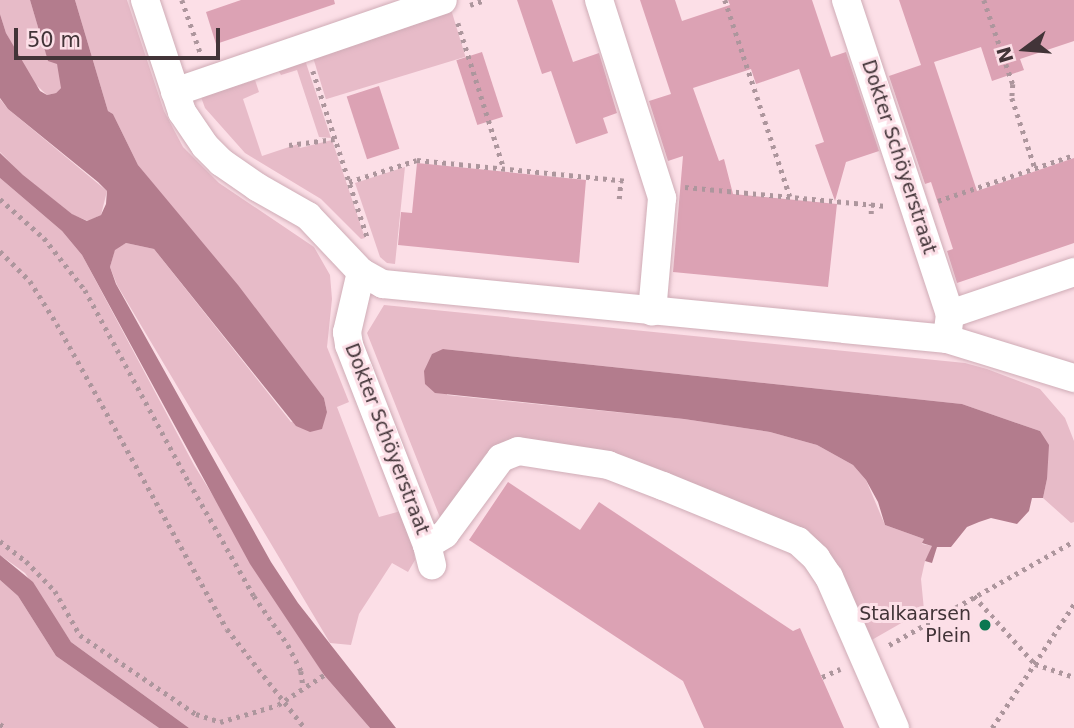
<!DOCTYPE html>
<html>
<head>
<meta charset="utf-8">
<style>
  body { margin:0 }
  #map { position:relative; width:1074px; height:728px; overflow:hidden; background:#fcdfe7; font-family:"DejaVu Sans",sans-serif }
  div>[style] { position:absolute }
  .green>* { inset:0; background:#e7bbc8; transform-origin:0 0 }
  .water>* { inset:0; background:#b37c8d }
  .building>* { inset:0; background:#dca2b4; transform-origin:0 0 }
  .path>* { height:4.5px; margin-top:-2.25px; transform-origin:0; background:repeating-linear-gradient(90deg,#ad969d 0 3.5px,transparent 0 8.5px) }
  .roads { filter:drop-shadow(0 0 2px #cfacb6) drop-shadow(0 0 2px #cfacb6) }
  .minor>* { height:28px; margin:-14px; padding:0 14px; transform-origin:14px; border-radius:14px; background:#fff }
  .dots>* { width:19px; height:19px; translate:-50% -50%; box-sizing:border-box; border:4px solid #fcdfe7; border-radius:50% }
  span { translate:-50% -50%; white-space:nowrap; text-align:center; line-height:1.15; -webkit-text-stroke:6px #fcdfe7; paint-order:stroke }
  .street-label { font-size:19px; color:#423438 }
  .poi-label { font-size:19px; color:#423438 }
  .right { translate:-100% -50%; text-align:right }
  .north { position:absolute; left:990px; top:14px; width:70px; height:70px; -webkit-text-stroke:5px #fcdfe7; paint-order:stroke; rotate:254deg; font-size:19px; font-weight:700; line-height:28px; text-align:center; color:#423438 }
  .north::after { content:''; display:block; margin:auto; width:24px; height:32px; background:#423438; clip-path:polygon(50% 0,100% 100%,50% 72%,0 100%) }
  .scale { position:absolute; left:14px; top:28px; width:206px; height:32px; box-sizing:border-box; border:4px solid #423438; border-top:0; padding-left:9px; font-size:21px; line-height:24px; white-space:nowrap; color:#423438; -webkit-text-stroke:5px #fcdfe7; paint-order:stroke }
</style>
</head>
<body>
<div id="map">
  <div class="green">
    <div style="clip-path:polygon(0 0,30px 0,48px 60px,57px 63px,61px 77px,61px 88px,56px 93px,47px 95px,32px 81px,6px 33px,0 14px)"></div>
    <div style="clip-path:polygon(75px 0,127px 0,164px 111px,183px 147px,219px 183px,314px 247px,330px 275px,332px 299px,327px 347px,349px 402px,337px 407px,379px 517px,401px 511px,413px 544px,415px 560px,408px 572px,392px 563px,359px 614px,351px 645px,330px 643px,117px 285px,110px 267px,115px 249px,126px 243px,154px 249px,291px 422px,327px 412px,324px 398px,138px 165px,113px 114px,108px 111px)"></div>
    <div style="left:450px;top:6px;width:53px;height:146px;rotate:73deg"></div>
    <div style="clip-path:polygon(303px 54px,331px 138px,319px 137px,297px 70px,281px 75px,276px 66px)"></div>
    <div style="clip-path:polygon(255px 80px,259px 92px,243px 99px,262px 156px,298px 144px,300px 148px,332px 140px,365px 238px,361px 239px,321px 199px,245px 153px,205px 108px,201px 97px)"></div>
    <div style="clip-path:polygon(0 99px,8px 109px,107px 191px,101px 215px,88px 221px,73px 215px,23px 176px,0 152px)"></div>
    <div style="clip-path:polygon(405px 167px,395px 264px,387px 263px,380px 257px,355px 183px)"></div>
    <div style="clip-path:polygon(0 178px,62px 231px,82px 255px,194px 465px,324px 675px,370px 728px,189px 728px,71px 642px,25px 573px,0 555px)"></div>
    <div style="clip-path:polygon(384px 305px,965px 363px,987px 369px,1040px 389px,1065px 418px,1074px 441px,1074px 522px,1071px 523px,1043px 498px,1047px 479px,1040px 431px,962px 404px,443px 349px,447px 395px,684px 419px,770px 432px,817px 445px,853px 465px,866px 480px,885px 525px,924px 539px,922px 544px,933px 546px,925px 561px,921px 579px,924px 610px,870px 641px,814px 542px,501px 444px,485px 455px,441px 520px,367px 333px)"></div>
    <div style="clip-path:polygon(0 580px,18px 596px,56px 656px,159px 728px,0 728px)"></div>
  </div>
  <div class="water">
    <div style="clip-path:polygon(30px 0,75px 0,108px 111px,113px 114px,138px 165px,238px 285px,324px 398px,327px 412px,322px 429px,310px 432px,296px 426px,154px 249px,126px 243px,115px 250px,110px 267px,116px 284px,271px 562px,298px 603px,396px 728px,370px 728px,324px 675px,250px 564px,82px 255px,62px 231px,0 178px,0 153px,23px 175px,72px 214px,87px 221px,101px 215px,106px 204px,107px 191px,98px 182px,8px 109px,0 98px,0 14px,6px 33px,40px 91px,47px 95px,56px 93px,61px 88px,57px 64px,48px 61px)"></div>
    <div style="clip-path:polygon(443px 349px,962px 404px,1040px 431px,1049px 445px,1047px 479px,1043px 498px,1032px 498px,1029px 511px,1017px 524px,991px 518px,979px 522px,967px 527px,951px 547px,937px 547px,932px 563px,925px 561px,932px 546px,922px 543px,924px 539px,885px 525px,878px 502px,866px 480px,853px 465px,817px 445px,770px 432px,684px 419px,435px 393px,425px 384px,424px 371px,432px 354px)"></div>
    <div style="clip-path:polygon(0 555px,33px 582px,71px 642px,189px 728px,159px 728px,56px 656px,18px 596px,0 580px)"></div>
  </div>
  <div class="building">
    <div style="clip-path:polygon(241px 0,334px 0,335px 4px,216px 44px,206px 12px)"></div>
    <div style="clip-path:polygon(517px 0,552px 0,573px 62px,599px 53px,617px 113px,603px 118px,608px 133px,576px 144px,551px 71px,542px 74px)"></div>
    <div style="clip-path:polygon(640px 0,675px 0,682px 21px,730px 5px,728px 0,812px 0,831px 57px,846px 52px,879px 151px,846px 162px,835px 201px,815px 145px,824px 142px,799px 69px,756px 84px,751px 69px,693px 88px,719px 161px,724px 159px,733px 194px,837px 204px,828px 287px,673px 272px,683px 156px,668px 161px,649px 101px,671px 94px)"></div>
    <div style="clip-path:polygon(899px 0,1074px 0,1074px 41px,1020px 59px,1024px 70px,992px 81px,981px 47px,934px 62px,977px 191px,1074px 158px,1074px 243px,957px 283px,947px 251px,953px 249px,931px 182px,925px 184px,889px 76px,921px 65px)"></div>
    <div style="left:482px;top:52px;width:68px;height:27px;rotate:72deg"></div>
    <div style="left:379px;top:86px;width:66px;height:34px;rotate:72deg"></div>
    <div style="clip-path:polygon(417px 163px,586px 180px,579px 263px,398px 245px,401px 212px,412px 213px)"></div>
    <div style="clip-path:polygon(508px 482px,580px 530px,599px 502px,793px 631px,800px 628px,844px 728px,704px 728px,683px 681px,469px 540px)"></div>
  </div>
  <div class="path">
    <div style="left:182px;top:0;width:60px;rotate:70.7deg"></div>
    <div style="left:725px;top:0;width:207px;rotate:71.7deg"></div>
    <div style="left:984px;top:0;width:89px;rotate:71deg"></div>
    <div style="left:1013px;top:84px;width:14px;rotate:94deg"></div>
    <div style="left:1012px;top:98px;width:74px;rotate:71.8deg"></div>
    <div style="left:470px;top:5px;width:16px;rotate:-18deg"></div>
    <div style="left:458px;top:23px;width:153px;rotate:72.5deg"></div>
    <div style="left:313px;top:71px;width:174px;rotate:71.9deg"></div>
    <div style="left:289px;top:145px;width:46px;rotate:-7.4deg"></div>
    <div style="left:349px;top:182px;width:71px;rotate:-17.9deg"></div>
    <div style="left:417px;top:160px;width:212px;rotate:5.7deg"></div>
    <div style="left:685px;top:187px;width:202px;rotate:5.4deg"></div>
    <div style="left:0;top:199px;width:59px;rotate:41.6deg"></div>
    <div style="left:44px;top:238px;width:66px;rotate:51.7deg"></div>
    <div style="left:85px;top:290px;width:218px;rotate:61.6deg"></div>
    <div style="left:189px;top:482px;width:131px;rotate:60.3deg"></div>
    <div style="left:254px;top:596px;width:60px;rotate:55.2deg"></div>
    <div style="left:288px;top:645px;width:29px;rotate:63deg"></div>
    <div style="left:301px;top:671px;width:15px;rotate:82deg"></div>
    <div style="left:619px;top:199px;width:18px;rotate:-84deg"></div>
    <div style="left:938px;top:201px;width:144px;rotate:-18.7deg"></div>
    <div style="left:871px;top:214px;width:10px;rotate:-90deg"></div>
    <div style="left:0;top:251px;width:42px;rotate:45deg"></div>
    <div style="left:30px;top:281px;width:51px;rotate:57.9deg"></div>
    <div style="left:57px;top:324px;width:349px;rotate:60.9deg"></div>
    <div style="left:227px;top:629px;width:126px;rotate:51.8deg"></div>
    <div style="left:0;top:541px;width:33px;rotate:38deg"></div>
    <div style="left:26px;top:561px;width:42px;rotate:46deg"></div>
    <div style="left:55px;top:591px;width:51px;rotate:60.4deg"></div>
    <div style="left:80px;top:635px;width:140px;rotate:34.3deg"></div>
    <div style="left:196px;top:714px;width:25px;rotate:18deg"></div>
    <div style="left:220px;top:722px;width:60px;rotate:-16.3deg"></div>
    <div style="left:278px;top:705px;width:55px;rotate:-33.1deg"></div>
    <div style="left:974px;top:596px;width:91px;rotate:48.1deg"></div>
    <div style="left:1035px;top:664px;width:41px;rotate:18.4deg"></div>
    <div style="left:889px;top:645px;width:212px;rotate:-29.3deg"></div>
    <div style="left:822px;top:677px;width:20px;rotate:-24deg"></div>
    <div style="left:0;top:724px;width:7px;rotate:34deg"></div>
    <div style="left:992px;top:728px;width:149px;rotate:-56.5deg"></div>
  </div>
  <div class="roads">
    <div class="minor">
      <div style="left:145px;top:0;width:118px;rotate:71.7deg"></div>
      <div style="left:182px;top:112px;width:41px;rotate:55.9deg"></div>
      <div style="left:205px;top:146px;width:23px;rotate:45deg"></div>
      <div style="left:221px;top:162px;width:44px;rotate:34.8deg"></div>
      <div style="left:257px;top:187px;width:59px;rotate:29.6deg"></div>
      <div style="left:308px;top:216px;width:77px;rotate:46.6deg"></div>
      <div style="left:361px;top:272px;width:25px;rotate:29deg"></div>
      <div style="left:383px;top:284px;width:567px;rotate:5.57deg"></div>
      <div style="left:947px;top:339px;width:133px;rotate:17.1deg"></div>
      <div style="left:599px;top:0;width:208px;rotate:72.3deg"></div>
      <div style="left:662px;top:198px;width:114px;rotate:95deg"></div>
      <div style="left:846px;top:0;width:331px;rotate:71.7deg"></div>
      <div style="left:950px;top:314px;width:25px;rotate:97deg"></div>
      <div style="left:175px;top:92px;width:283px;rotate:-18.9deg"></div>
      <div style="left:361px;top:272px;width:62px;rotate:103.1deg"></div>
      <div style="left:347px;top:332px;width:13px;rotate:81deg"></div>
      <div style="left:349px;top:345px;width:215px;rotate:68.7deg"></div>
      <div style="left:427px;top:545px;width:21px;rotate:76deg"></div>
      <div style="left:950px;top:314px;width:131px;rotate:-18.7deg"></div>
      <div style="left:427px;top:545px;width:21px;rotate:-31deg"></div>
      <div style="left:445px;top:534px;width:94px;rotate:-53.6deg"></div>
      <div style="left:501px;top:458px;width:18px;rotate:-22deg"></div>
      <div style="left:518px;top:451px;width:91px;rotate:8.8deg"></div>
      <div style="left:608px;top:465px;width:59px;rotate:20.9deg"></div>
      <div style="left:663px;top:486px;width:146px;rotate:22.2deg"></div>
      <div style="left:798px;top:541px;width:25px;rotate:43deg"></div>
      <div style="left:816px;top:558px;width:23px;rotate:56deg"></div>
      <div style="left:829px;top:577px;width:165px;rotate:66.4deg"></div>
    </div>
  </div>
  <div class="dots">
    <div style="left:985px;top:625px;background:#0b7751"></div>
  </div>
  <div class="street-label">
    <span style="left:899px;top:157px;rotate:72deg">Dokter Schöyerstraat</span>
    <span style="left:387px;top:439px;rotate:69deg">Dokter Schöyerstraat</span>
  </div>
  <div class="poi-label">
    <span class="right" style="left:971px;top:625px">Stalkaarsen<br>Plein</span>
  </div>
  <div class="north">N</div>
  <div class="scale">50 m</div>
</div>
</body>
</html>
